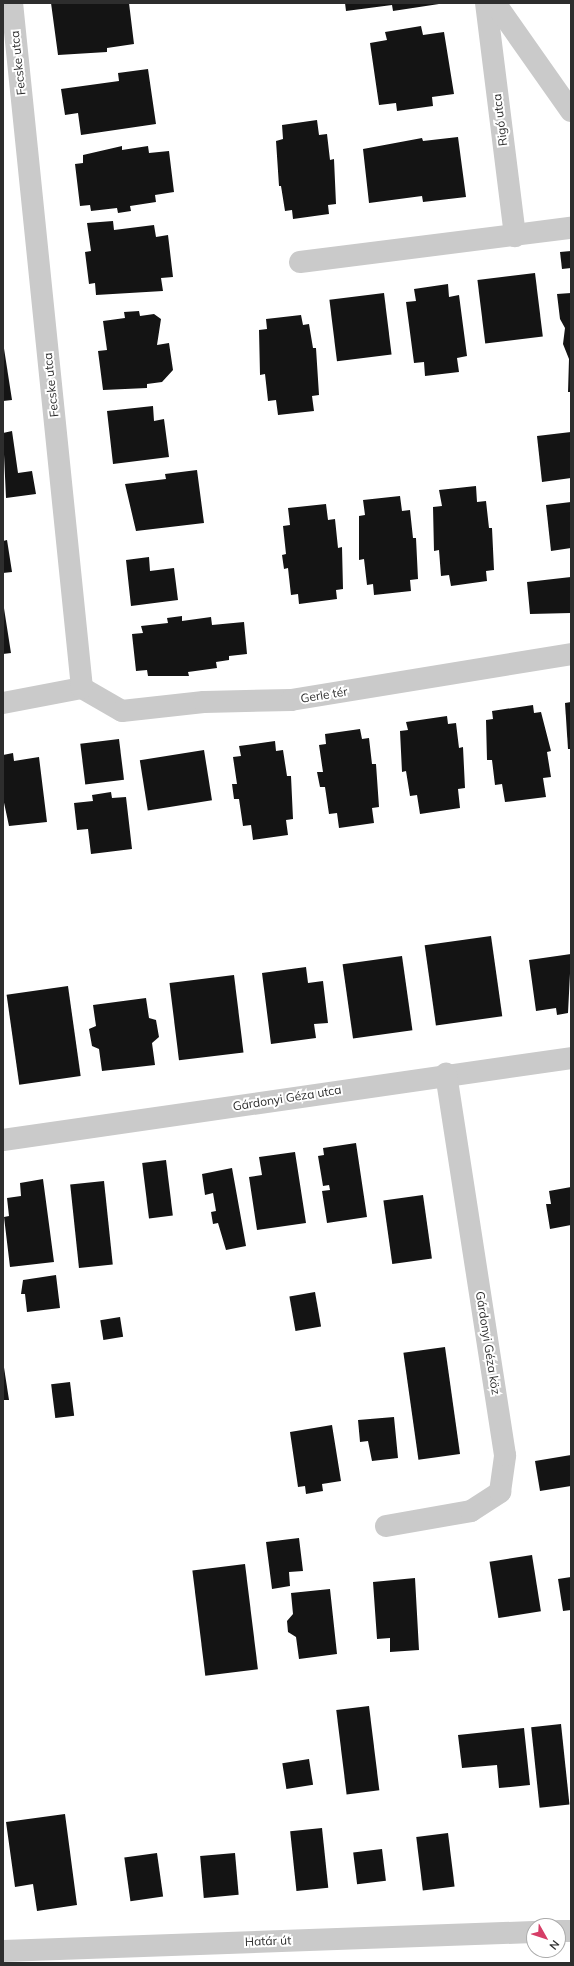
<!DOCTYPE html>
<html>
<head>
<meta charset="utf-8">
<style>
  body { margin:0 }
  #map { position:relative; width:574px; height:1966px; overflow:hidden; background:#fff; font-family:Mulish,sans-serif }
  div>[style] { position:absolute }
  .building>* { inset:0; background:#141414; transform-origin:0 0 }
  .minor>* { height:22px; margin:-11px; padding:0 11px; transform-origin:11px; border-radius:11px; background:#cacaca }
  span { translate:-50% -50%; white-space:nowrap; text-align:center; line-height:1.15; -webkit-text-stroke:4px #fff; paint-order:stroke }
  .street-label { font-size:12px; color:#2d2d2d }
  .frame { position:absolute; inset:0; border:4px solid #2d2d2d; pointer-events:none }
  .north { position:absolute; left:526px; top:1918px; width:40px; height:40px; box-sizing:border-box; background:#fff; border:1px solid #ababab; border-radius:50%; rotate:129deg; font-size:11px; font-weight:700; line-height:16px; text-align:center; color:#2d2d2d }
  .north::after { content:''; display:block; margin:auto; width:14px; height:18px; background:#d63e67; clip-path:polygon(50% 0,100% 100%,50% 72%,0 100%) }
</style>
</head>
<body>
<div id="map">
  <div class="building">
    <div style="clip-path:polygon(51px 3px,129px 3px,134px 44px,107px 48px,107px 52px,58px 55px)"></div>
    <div style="clip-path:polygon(345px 3px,439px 3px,439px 4px,393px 11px,392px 5px,346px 11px)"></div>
    <div style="clip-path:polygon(421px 26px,423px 35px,444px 32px,454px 94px,432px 97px,433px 106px,397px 111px,396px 103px,379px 105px,370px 43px,387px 40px,385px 32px)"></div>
    <div style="clip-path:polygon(148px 69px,156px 124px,81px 135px,78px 113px,65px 115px,61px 89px,119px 81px,118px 73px)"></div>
    <div style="clip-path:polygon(317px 120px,319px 135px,327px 134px,330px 160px,334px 159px,336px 204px,328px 205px,329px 214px,293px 219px,292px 210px,285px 211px,281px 186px,279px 186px,276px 141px,283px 139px,282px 125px)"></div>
    <div style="clip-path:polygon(458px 137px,466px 197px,423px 202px,422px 196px,369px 203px,363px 149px,422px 138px,423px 141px)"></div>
    <div style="clip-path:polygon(122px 146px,122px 150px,148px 146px,149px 153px,169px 151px,174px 192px,155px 195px,156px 202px,130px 206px,131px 211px,118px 213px,117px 208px,91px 211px,90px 205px,80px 206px,75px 164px,83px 163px,83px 155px)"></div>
    <div style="clip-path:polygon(113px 221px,114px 230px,154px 225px,156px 237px,168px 235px,173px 277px,161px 278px,163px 291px,96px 295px,95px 283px,89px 284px,85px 252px,91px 251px,87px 223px)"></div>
    <div style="clip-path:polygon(571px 251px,571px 268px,562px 269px,560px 252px)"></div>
    <div style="left:535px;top:273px;width:64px;height:58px;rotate:83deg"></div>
    <div style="clip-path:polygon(448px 284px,449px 297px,459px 295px,467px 356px,457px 358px,459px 372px,425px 376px,424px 362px,414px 363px,406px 302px,416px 301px,414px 289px)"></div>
    <div style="left:384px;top:293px;width:62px;height:55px;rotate:83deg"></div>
    <div style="clip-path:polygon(571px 293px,571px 392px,568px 392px,569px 359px,563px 344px,565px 328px,560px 319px,557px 294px)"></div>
    <div style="clip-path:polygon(139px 311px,140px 316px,154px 314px,161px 319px,157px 345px,169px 343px,173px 370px,162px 382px,147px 384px,147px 388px,103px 390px,98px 351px,107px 350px,103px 321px,125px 318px,124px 312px)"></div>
    <div style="clip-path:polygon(301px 315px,303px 325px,309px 324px,313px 348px,316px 348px,319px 395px,312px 396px,314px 411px,278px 415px,276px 400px,268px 401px,265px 374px,260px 375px,259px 330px,267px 329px,266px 319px)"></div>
    <div style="clip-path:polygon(3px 342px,12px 400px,3px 401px)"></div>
    <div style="clip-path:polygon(153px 406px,154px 421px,164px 419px,169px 457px,113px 464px,107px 411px)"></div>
    <div style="clip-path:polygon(12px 431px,18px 473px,32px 471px,36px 494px,6px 498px,3px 433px)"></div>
    <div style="clip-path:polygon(571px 432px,571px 478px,542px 482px,537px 436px)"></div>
    <div style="clip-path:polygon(197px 470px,204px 523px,136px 531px,125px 484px,166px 479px,165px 474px)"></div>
    <div style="clip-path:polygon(476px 486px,477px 502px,486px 501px,489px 528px,492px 528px,494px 570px,486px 571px,487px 581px,451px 586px,449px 575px,441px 576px,439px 550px,434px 551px,433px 507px,442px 506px,439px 490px)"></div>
    <div style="clip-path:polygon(400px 496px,402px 511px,410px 510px,413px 538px,416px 538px,418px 579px,410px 580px,411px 591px,374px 595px,373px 584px,367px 585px,364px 559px,359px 560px,359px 516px,365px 515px,363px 500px)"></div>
    <div style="clip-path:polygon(571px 502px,571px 548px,551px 551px,546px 505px)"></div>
    <div style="clip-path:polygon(326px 504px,328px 520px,335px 519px,338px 548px,342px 547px,343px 589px,336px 590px,337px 599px,299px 604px,298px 594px,291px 595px,288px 568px,284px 569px,282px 555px,286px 554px,283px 526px,290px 525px,288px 508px)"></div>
    <div style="clip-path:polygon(7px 540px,12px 572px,3px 573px,3px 541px)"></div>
    <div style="clip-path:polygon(149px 557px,150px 571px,174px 568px,178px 600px,131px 606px,126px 560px)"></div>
    <div style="clip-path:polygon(571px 577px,571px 613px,530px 614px,527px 582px)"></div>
    <div style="clip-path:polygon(3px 602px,11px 653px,3px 654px)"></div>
    <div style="clip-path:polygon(182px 616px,182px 621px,211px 617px,212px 625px,244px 622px,247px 654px,229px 656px,229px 660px,216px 662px,217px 668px,188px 672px,189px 676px,148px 676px,147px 670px,136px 671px,132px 634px,143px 633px,141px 626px,168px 623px,167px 618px)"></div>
    <div style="clip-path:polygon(571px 702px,571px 749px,568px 749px,565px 703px)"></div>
    <div style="clip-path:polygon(533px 705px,534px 713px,541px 712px,551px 751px,547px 752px,551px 777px,543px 778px,546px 797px,505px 802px,502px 784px,495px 785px,492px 760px,487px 760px,486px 720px,493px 719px,492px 711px)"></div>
    <div style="clip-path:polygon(447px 716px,448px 724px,456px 723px,459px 748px,463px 747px,465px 788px,458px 789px,460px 808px,420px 814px,417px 795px,410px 796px,406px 771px,402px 772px,400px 731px,408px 730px,406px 722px)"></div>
    <div style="clip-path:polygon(360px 729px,362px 739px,369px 738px,372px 764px,376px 764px,379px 807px,372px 808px,374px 823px,339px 828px,337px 813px,329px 814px,325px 787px,320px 787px,317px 772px,323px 772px,319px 745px,326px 744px,325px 734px)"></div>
    <div style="left:119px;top:739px;width:41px;height:39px;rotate:83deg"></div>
    <div style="clip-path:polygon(275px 741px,276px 751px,283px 750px,287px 776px,291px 776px,293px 819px,286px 820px,288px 835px,253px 840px,251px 825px,243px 826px,239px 799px,234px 799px,232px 784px,237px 784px,233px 757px,241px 756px,239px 746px)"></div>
    <div style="left:204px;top:750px;width:51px;height:65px;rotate:81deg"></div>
    <div style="clip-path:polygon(13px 753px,14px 761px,39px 757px,47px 822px,9px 826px,3px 798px,3px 755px)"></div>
    <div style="clip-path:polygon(111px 792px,112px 798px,126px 797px,132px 849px,91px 854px,88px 829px,77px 830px,74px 803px,93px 801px,92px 795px)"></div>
    <div style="left:491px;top:936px;width:81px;height:67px;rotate:82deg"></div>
    <div style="clip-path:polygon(571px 954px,568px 1013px,557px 1015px,556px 1008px,536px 1011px,529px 960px)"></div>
    <div style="left:402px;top:956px;width:75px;height:60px;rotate:82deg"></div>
    <div style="clip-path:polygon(306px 967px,308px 983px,323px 981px,328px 1023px,314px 1024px,316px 1038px,271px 1044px,262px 973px)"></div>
    <div style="left:234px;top:975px;width:78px;height:65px;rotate:83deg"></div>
    <div style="left:68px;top:986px;width:91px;height:62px;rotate:82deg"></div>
    <div style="clip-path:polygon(146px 998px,149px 1018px,156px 1020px,159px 1037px,152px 1043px,155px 1065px,102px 1071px,99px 1049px,92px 1046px,89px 1029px,96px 1026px,93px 1005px)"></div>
    <div style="clip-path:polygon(356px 1143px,367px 1217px,327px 1223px,322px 1191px,330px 1190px,329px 1185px,323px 1186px,318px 1156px,324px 1155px,323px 1148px)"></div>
    <div style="clip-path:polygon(295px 1152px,306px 1223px,257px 1230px,249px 1177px,262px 1175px,259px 1157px)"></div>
    <div style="left:166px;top:1160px;width:56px;height:24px;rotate:83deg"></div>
    <div style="clip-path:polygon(232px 1168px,246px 1246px,226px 1250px,218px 1223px,213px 1224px,211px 1212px,216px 1211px,213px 1193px,205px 1195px,202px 1174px)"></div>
    <div style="clip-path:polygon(43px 1179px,54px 1262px,10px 1267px,4px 1217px,9px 1216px,7px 1198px,21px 1196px,20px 1183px)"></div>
    <div style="left:104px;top:1181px;width:84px;height:34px;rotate:84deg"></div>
    <div style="clip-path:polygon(571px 1187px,571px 1225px,550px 1229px,546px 1204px,551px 1204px,549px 1191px)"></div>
    <div style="left:423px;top:1195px;width:64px;height:40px;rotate:82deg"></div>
    <div style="clip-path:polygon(56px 1275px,60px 1308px,27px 1312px,25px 1294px,21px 1294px,23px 1280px)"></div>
    <div style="left:315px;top:1292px;width:35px;height:26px;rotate:80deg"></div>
    <div style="left:120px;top:1317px;width:20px;height:20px;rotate:81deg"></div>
    <div style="left:445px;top:1347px;width:108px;height:42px;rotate:82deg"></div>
    <div style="clip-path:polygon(3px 1361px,9px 1400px,3px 1400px)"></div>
    <div style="left:70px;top:1382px;width:34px;height:19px;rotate:83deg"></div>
    <div style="clip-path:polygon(394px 1417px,398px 1458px,372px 1461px,368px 1441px,360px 1442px,358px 1420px)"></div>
    <div style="clip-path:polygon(332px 1425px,341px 1481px,322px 1484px,323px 1491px,306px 1494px,305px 1486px,298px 1487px,290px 1432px)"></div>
    <div style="clip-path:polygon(571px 1455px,571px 1486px,540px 1491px,535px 1461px)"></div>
    <div style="clip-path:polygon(299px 1538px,303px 1571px,289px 1572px,290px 1586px,272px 1589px,266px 1542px)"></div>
    <div style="left:532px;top:1555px;width:57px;height:43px;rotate:81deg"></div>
    <div style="left:245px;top:1564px;width:106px;height:53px;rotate:83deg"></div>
    <div style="clip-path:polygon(571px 1577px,571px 1610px,563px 1611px,558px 1579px)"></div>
    <div style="clip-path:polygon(415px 1578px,419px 1650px,390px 1652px,390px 1638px,377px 1639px,373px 1582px)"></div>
    <div style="clip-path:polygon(330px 1589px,337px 1654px,299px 1659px,296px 1637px,288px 1632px,287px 1621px,293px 1614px,291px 1593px)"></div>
    <div style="left:369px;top:1706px;width:85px;height:33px;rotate:83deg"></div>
    <div style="left:561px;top:1724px;width:81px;height:30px;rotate:84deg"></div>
    <div style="clip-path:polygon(524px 1728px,530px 1785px,499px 1788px,497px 1765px,462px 1768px,458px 1735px)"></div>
    <div style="left:309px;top:1759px;width:26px;height:27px;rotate:81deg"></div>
    <div style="clip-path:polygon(65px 1814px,77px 1905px,37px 1911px,33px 1884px,15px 1887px,6px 1822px)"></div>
    <div style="left:322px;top:1828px;width:60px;height:32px;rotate:84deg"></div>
    <div style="left:448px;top:1833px;width:54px;height:32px;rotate:83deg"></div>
    <div style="left:382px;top:1849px;width:32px;height:29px;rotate:83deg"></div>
    <div style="left:157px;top:1853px;width:44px;height:33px;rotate:82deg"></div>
    <div style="left:235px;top:1853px;width:42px;height:35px;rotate:85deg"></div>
  </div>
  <div class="minor">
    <div style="left:486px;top:3px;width:235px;rotate:82.9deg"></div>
    <div style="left:495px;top:3px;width:132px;rotate:54.9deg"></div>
    <div style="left:300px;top:262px;width:273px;rotate:-7.2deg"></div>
    <div style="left:82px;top:688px;width:46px;rotate:29.9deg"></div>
    <div style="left:122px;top:711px;width:82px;rotate:-6.3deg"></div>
    <div style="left:204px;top:702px;width:87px;rotate:-1.3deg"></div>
    <div style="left:291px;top:700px;width:284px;rotate:-9.3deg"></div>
    <div style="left:3px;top:703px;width:80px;rotate:-10.8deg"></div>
    <div style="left:82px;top:688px;width:689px;rotate:-95.83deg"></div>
    <div style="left:3px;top:1140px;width:574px;rotate:-8.21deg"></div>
    <div style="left:386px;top:1526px;width:86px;rotate:-10deg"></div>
    <div style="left:471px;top:1511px;width:35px;rotate:-33deg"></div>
    <div style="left:500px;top:1492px;width:37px;rotate:-82deg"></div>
    <div style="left:505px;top:1455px;width:386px;rotate:-98.8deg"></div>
    <div style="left:558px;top:1931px;width:13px"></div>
    <div style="left:3px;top:1951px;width:531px;rotate:-2.05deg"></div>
  </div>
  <div class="street-label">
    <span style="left:18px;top:63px;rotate:-96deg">Fecske utca</span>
    <span style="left:500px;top:120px;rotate:-97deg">Rigó utca</span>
    <span style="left:51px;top:385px;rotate:-96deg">Fecske utca</span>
    <span style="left:324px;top:695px;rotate:-9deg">Gerle tér</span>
    <span style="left:287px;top:1098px;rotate:-9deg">Gárdonyi Géza utca</span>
    <span style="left:488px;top:1343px;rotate:81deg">Gárdonyi Géza köz</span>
    <span style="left:268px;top:1941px;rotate:-2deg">Határ út</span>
  </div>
  <div class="frame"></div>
  <div class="north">N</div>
</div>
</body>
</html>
